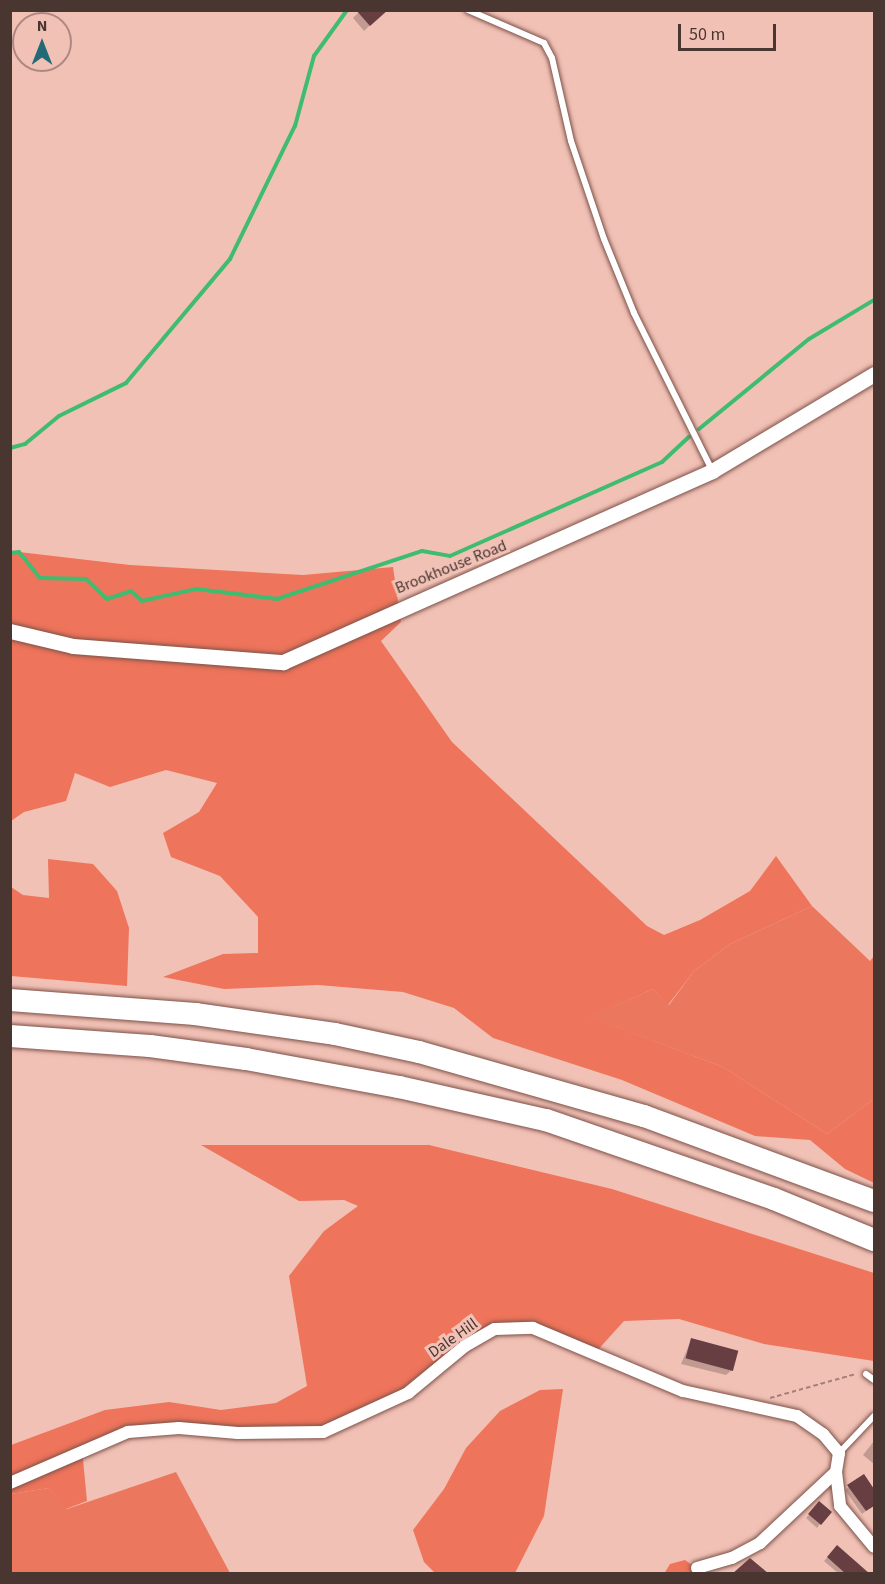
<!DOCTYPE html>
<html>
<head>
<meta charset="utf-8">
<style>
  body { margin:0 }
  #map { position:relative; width:885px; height:1584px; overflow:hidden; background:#f2c1b6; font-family:"Source Sans 3",sans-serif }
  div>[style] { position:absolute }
  .green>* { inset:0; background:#ec775f }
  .forest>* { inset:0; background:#ee745b }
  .shadow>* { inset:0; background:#0003 }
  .stream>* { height:4px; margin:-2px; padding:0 2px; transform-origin:2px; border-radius:2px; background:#3fbc70 }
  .building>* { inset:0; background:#673e42; transform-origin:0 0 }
  .path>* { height:2px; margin-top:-1px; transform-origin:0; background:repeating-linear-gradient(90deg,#a58279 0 4.5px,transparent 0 7.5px) }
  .roads { filter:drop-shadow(0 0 2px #7c5249) drop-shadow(0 0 2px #7c5249) }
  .service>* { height:6px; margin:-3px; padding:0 3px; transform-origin:3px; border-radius:3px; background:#fff }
  .minor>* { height:12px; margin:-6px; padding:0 6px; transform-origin:6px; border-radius:6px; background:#fff }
  .tertiary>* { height:15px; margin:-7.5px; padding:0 7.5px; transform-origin:7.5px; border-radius:7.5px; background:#fff }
  .motorway>* { height:22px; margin:-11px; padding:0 11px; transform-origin:11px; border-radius:11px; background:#fff }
  span { translate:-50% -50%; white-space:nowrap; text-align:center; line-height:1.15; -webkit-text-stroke:6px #f2c1b6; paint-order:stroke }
  .street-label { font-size:16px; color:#493631 }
  .frame { position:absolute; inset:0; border:12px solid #493631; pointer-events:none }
  .north { position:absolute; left:12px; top:12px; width:60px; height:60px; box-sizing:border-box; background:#f2c1b6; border:2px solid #ae8981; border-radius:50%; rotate:0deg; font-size:16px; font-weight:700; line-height:24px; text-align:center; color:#493631 }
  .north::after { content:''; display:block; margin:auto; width:21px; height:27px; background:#226a77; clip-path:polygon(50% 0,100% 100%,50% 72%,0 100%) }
  .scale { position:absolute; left:678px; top:24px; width:98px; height:27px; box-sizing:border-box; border:3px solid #493631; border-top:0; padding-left:8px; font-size:18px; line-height:21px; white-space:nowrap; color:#493631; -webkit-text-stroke:4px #f2c1b6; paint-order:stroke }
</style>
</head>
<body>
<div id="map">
  <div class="green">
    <div style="clip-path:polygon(812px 906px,870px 961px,874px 956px,874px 1099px,827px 1134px,723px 1067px,589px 1017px,653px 989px,669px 1005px,694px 971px,730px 944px)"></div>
    <div style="clip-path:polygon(176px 1472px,230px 1573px,11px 1574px,11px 1494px,49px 1488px,67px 1509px)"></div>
  </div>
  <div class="forest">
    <div style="clip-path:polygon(19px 552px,130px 565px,303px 575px,393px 567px,401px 622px,381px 641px,452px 742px,647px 926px,664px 935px,700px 920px,750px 891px,776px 856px,812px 906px,730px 944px,694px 971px,668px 1005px,653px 989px,590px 1017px,723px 1067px,827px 1134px,874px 1099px,874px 1183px,845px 1169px,810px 1140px,755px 1136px,622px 1080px,493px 1038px,454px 1008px,403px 992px,318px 985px,224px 989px,163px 977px,223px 954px,258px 953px,258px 917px,220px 876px,171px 857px,163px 833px,199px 812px,217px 783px,166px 770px,110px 787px,75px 773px,66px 801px,24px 812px,11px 821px,10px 553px)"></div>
    <div style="clip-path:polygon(48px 859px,93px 864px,117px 891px,129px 928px,127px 986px,11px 976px,11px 887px,23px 895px,49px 898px)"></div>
    <div style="clip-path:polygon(201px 1145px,429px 1145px,612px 1189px,874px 1273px,874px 1361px,764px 1344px,679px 1319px,624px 1321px,595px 1353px,533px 1328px,495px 1329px,408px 1393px,323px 1432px,174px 1423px,82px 1449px,87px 1501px,66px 1509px,49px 1488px,11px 1494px,11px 1445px,105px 1410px,169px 1402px,221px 1410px,276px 1403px,307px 1386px,289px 1276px,324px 1231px,358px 1206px,344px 1200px,299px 1201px)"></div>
    <div style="clip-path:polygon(563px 1389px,544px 1516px,515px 1573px,435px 1573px,424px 1562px,413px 1530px,444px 1489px,466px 1448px,500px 1411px,540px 1390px)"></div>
    <div style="clip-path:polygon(685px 1560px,703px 1573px,664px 1574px,670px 1564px)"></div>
  </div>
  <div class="shadow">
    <div style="clip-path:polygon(361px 10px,386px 10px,364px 31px,353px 18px)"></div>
    <div style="clip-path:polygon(691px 1340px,736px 1352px,732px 1370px,726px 1375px,681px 1364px)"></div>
    <div style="clip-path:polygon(874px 1441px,874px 1464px,863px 1455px)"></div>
    <div style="clip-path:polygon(863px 1476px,874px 1491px,874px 1505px,862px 1514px,845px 1490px)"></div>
    <div style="clip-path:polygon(816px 1507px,820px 1524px,817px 1528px,806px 1518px)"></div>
    <div style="clip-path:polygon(837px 1547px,864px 1574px,839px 1574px,824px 1561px)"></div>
  </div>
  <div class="stream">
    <div style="left:699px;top:429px;width:142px;rotate:-39.3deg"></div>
    <div style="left:809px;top:339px;width:76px;rotate:-31deg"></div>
    <div style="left:10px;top:448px;width:16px;rotate:-15deg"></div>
    <div style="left:25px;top:444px;width:44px;rotate:-39.5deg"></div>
    <div style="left:59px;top:416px;width:75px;rotate:-26.2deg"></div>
    <div style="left:126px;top:383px;width:162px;rotate:-50deg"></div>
    <div style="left:230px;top:259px;width:148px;rotate:-64deg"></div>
    <div style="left:295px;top:126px;width:73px;rotate:-74.8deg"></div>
    <div style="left:314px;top:56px;width:57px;rotate:-54.3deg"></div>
    <div style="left:10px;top:553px;width:9px;rotate:-6deg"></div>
    <div style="left:19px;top:552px;width:33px;rotate:51deg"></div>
    <div style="left:40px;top:578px;width:46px;rotate:1.2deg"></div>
    <div style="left:86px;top:579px;width:29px;rotate:44deg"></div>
    <div style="left:107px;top:599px;width:25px;rotate:-18deg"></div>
    <div style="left:131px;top:591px;width:15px;rotate:42deg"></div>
    <div style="left:142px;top:601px;width:55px;rotate:-12.5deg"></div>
    <div style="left:196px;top:589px;width:82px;rotate:7deg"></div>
    <div style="left:277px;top:599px;width:153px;rotate:-18.3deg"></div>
    <div style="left:422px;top:551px;width:28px;rotate:10deg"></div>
    <div style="left:450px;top:556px;width:232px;rotate:-23.9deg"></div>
    <div style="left:662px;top:462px;width:37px;rotate:-43deg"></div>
  </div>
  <div class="building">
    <div style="clip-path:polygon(356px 10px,388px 10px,370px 26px)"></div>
    <div style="left:691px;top:1338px;width:49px;height:21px;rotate:15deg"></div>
    <div style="clip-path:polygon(864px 1474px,874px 1489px,874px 1506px,866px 1511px,847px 1485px)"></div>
    <div style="left:819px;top:1501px;width:17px;height:17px;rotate:40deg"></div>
    <div style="clip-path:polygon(837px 1545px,870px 1574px,846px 1574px,827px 1557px)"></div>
    <div style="clip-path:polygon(750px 1558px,769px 1574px,732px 1574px)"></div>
  </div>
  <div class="path">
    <div style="left:770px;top:1398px;width:89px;rotate:-15.6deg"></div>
  </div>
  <div class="roads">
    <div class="service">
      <div style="left:468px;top:10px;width:83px;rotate:23.5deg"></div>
      <div style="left:544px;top:43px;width:17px;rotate:62deg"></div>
      <div style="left:552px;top:58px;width:85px;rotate:77.1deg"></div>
      <div style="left:571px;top:141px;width:103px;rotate:71.4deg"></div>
      <div style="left:604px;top:239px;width:80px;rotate:67.9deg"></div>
      <div style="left:634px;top:313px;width:175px;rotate:63.6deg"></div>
      <div style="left:866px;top:1374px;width:10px;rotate:37deg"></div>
      <div style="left:839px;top:1453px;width:51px;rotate:-46.6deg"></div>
    </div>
    <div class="minor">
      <div style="left:10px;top:1483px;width:129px;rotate:-23.4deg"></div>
      <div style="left:128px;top:1432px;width:51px;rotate:-4.5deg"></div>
      <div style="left:179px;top:1428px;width:59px;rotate:4.8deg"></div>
      <div style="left:238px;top:1433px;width:85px;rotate:-0.7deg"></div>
      <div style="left:323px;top:1432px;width:94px;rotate:-24.6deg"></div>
      <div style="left:408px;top:1393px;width:74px;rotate:-39.5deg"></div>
      <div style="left:465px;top:1346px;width:34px;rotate:-30deg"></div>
      <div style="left:495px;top:1329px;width:38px;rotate:-2deg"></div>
      <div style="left:533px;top:1328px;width:163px;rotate:22.8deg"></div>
      <div style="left:683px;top:1391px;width:117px;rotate:12.4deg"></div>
      <div style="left:797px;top:1416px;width:32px;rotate:35deg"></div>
      <div style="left:823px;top:1434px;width:25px;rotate:50deg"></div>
      <div style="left:839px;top:1453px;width:19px;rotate:99deg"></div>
      <div style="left:836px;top:1472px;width:34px;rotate:83deg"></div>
      <div style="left:840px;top:1506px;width:53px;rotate:50.3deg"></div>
      <div style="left:697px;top:1568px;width:36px;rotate:-16deg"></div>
      <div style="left:732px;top:1558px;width:32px;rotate:-28deg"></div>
      <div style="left:760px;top:1543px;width:104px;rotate:-43.1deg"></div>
    </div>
    <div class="tertiary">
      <div style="left:10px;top:631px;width:65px;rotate:13.4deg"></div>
      <div style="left:73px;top:646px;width:211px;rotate:4.4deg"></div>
      <div style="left:283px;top:662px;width:470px;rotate:-24deg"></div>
      <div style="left:712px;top:471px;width:189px;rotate:-30.9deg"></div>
    </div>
    <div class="motorway">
      <div style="left:10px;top:1000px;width:186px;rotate:4.3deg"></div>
      <div style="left:195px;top:1014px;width:141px;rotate:8.1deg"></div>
      <div style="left:335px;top:1034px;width:86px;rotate:12.1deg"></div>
      <div style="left:419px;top:1052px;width:234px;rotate:15.9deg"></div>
      <div style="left:644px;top:1116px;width:245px;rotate:20.3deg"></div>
      <div style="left:10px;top:1036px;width:140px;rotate:4.1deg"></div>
      <div style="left:150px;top:1046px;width:97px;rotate:7.7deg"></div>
      <div style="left:246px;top:1059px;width:156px;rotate:10.4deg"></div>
      <div style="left:399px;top:1087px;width:151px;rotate:12.7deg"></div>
      <div style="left:546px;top:1120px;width:241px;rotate:19.1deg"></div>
      <div style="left:774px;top:1199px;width:108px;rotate:22.3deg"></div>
    </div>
  </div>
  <div class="street-label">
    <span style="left:451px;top:567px;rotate:-22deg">Brookhouse Road</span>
    <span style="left:453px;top:1338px;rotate:-35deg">Dale Hill</span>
  </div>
  <div class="frame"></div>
  <div class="north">N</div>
  <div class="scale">50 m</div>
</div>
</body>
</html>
